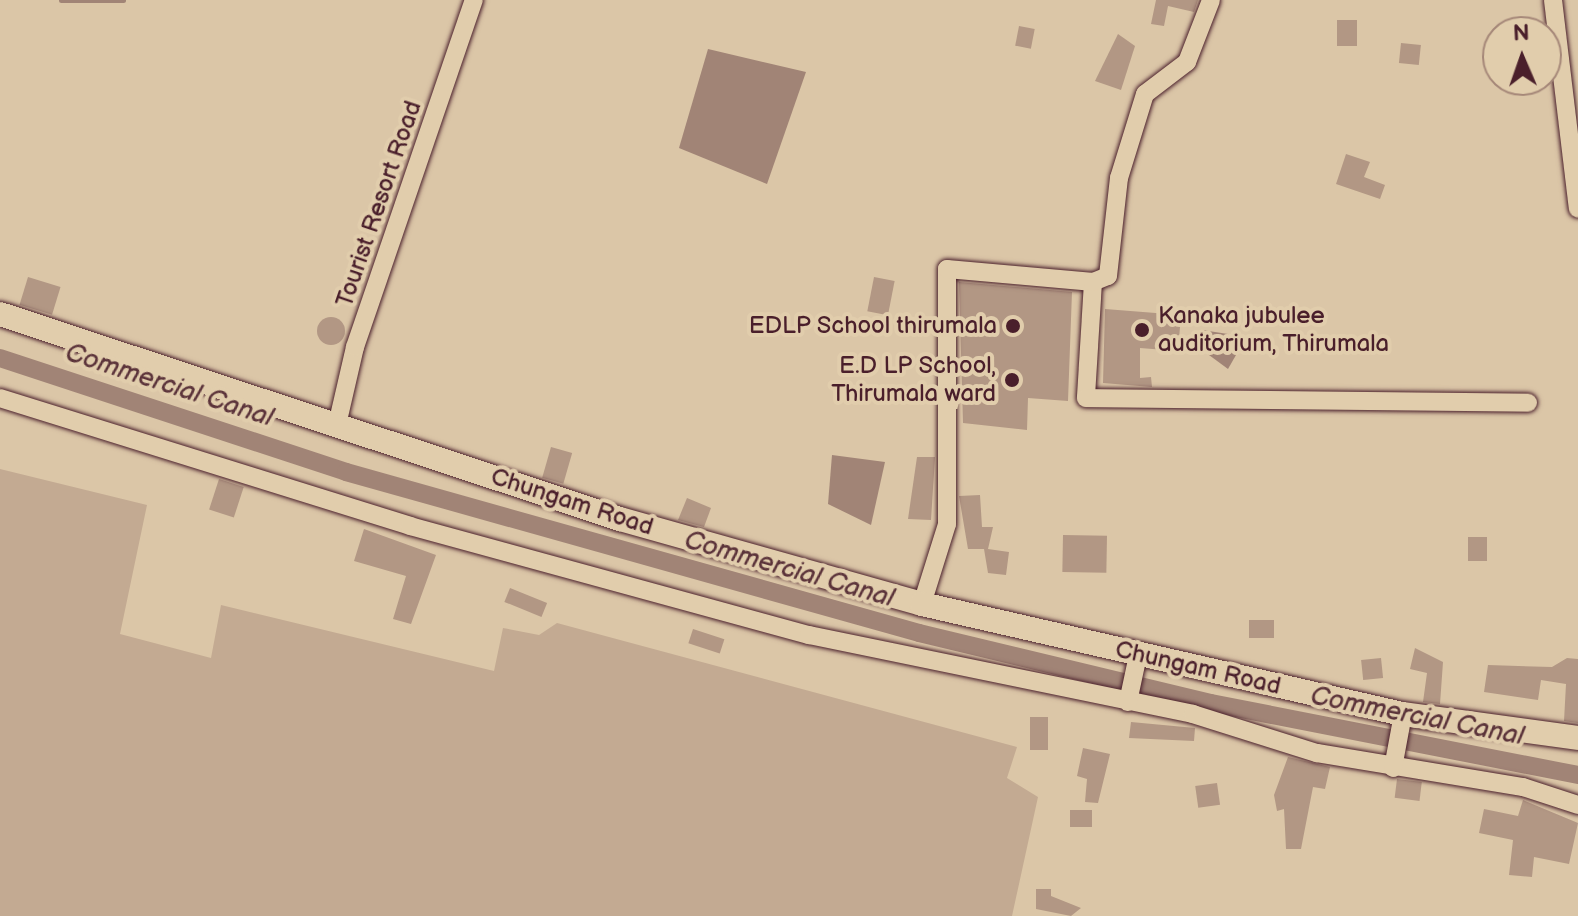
<!DOCTYPE html>
<html>
<head>
<meta charset="utf-8">
<style>
  body { margin:0 }
  #map { position:relative; width:1578px; height:916px; overflow:hidden; background:#dbc6a7; font-family:"Balsamiq Sans",sans-serif }
  div>[style] { position:absolute }
  .green>* { inset:0; background:#c3aa92 }
  .water>* { inset:0; background:#a18476 }
  .stream>* { height:5px; margin:-2.5px; padding:0 2.5px; transform-origin:2.5px; border-radius:2.5px; background:#a18476 }
  .canal>* { height:18px; margin:-9px; padding:0 9px; transform-origin:9px; border-radius:9px; background:#a18476 }
  .building>* { inset:0; background:#b29784; transform-origin:0 0 }
  .round { border-radius:50% }
  .roads { filter:drop-shadow(0 0 2px #4a1f2b) drop-shadow(0 0 2px #4a1f2b) }
  .minor>* { height:18px; margin:-9px; padding:0 9px; transform-origin:9px; border-radius:9px; background:#e1cdac }
  .major>* { height:24px; margin:-12px; padding:0 12px; transform-origin:12px; border-radius:12px; background:#e1cdac }
  .dots>* { width:22px; height:22px; translate:-50% -50%; box-sizing:border-box; border:4px solid #e1cdac; border-radius:50% }
  span { translate:-50% -50%; white-space:nowrap; text-align:center; line-height:1.15; -webkit-text-stroke:8px #e1cdac; paint-order:stroke }
  .street-label { font-size:24px; color:#4a1f2b }
  .poi-label { font-size:24px; color:#4a1f2b }
  .left { translate:0 -50%; text-align:left }
  .right { translate:-100% -50%; text-align:right }
  .water-label { font-size:26px; color:#5b333a; font-style:italic }
  .north { position:absolute; left:1482px; top:16px; width:80px; height:80px; box-sizing:border-box; background:#e1cdac; border:2px solid #a58778; border-radius:50%; rotate:358deg; font-size:22px; font-weight:700; line-height:32px; text-align:center; color:#4a1f2b }
  .north::after { content:''; display:block; margin:auto; width:28px; height:36px; background:#4a1f2b; clip-path:polygon(50% 0,100% 100%,50% 72%,0 100%) }
</style>
</head>
<body>
<div id="map">
  <div class="green">
    <div style="clip-path:polygon(0 469px,147px 505px,120px 634px,211px 658px,221px 605px,494px 671px,503px 628px,539px 635px,557px 623px,1017px 747px,1007px 778px,1038px 797px,1012px 916px,0 916px)"></div>
  </div>
  <div class="water">
    <div style="clip-path:polygon(708px 49px,806px 72px,767px 184px,679px 148px)"></div>
    <div style="clip-path:polygon(1202px 330px,1228px 334px,1240px 348px,1228px 369px,1209px 355px,1197px 337px)"></div>
    <div style="clip-path:polygon(832px 455px,885px 462px,871px 525px,828px 504px)"></div>
  </div>
  <div class="stream">
    <div style="left:61px;top:0;width:62px"></div>
  </div>
  <div class="canal">
    <div style="left:0;top:358px;width:364px;rotate:18.2deg"></div>
    <div style="left:346px;top:472px;width:595px;rotate:15.69deg"></div>
    <div style="left:919px;top:633px;width:300px;rotate:13.5deg"></div>
    <div style="left:1211px;top:703px;width:374px;rotate:11.1deg"></div>
  </div>
  <div class="building">
    <div style="clip-path:polygon(1156px 0,1198px 0,1194px 12px,1168px 6px,1164px 26px,1151px 24px)"></div>
    <div style="left:1337px;top:20px;width:20px;height:26px"></div>
    <div style="left:1019px;top:26px;width:16px;height:20px;rotate:11deg"></div>
    <div style="clip-path:polygon(1118px 34px,1135px 46px,1121px 90px,1095px 81px)"></div>
    <div style="left:1401px;top:43px;width:20px;height:20px;rotate:6deg"></div>
    <div style="clip-path:polygon(1346px 154px,1370px 162px,1364px 177px,1385px 185px,1380px 199px,1336px 184px)"></div>
    <div style="left:28px;top:277px;width:34px;height:29px;rotate:17deg"></div>
    <div style="left:874px;top:277px;width:21px;height:35px;rotate:11deg"></div>
    <div style="clip-path:polygon(959px 282px,1072px 292px,1068px 401px,1028px 398px,1027px 430px,963px 423px)"></div>
    <div style="clip-path:polygon(1105px 309px,1181px 315px,1178px 351px,1140px 348px,1140px 378px,1151px 377px,1152px 387px,1103px 383px)"></div>
    <div class="round" style="left:317px;top:317px;width:28px;height:28px"></div>
    <div style="left:551px;top:447px;width:22px;height:32px;rotate:16deg"></div>
    <div style="clip-path:polygon(917px 457px,935px 457px,931px 520px,908px 519px)"></div>
    <div style="left:219px;top:479px;width:26px;height:32px;rotate:18deg"></div>
    <div style="clip-path:polygon(980px 495px,982px 527px,993px 527px,988px 549px,1009px 552px,1006px 575px,988px 573px,984px 549px,968px 549px,959px 496px)"></div>
    <div style="clip-path:polygon(687px 498px,711px 508px,704px 527px,678px 520px)"></div>
    <div style="clip-path:polygon(364px 529px,436px 555px,411px 624px,393px 619px,406px 576px,354px 561px)"></div>
    <div style="left:1063px;top:535px;width:44px;height:37px;rotate:1deg"></div>
    <div style="left:1468px;top:537px;width:19px;height:24px"></div>
    <div style="left:510px;top:588px;width:40px;height:15px;rotate:22deg"></div>
    <div style="left:1249px;top:620px;width:25px;height:18px"></div>
    <div style="left:693px;top:629px;width:33px;height:15px;rotate:18deg"></div>
    <div style="clip-path:polygon(1415px 648px,1443px 662px,1440px 704px,1423px 702px,1427px 673px,1410px 669px)"></div>
    <div style="left:1381px;top:658px;width:20px;height:20px;rotate:84deg"></div>
    <div style="clip-path:polygon(1567px 658px,1578px 659px,1578px 723px,1564px 721px,1566px 684px,1541px 680px,1538px 700px,1484px 692px,1488px 665px,1552px 667px)"></div>
    <div style="left:1030px;top:717px;width:18px;height:33px"></div>
    <div style="clip-path:polygon(1131px 722px,1195px 728px,1194px 741px,1129px 738px)"></div>
    <div style="clip-path:polygon(1083px 748px,1110px 754px,1098px 803px,1085px 802px,1087px 779px,1077px 776px)"></div>
    <div style="clip-path:polygon(1288px 757px,1330px 767px,1325px 789px,1313px 787px,1301px 849px,1286px 849px,1284px 809px,1277px 811px,1274px 795px)"></div>
    <div style="left:1397px;top:779px;width:25px;height:19px;rotate:7deg"></div>
    <div style="left:1217px;top:783px;width:22px;height:22px;rotate:82deg"></div>
    <div style="clip-path:polygon(1523px 800px,1578px 823px,1569px 864px,1534px 857px,1532px 877px,1509px 875px,1513px 840px,1479px 833px,1484px 809px,1518px 816px)"></div>
    <div style="left:1070px;top:810px;width:22px;height:17px"></div>
    <div style="clip-path:polygon(1036px 889px,1051px 889px,1051px 896px,1081px 908px,1071px 916px,1036px 909px)"></div>
  </div>
  <div class="roads">
    <div class="minor">
      <div style="left:1553px;top:0;width:210px;rotate:83.2deg"></div>
      <div style="left:1093px;top:282px;width:116px;rotate:93.5deg"></div>
      <div style="left:1086px;top:398px;width:442px;rotate:0.6deg"></div>
      <div style="left:0;top:398px;width:430px;rotate:17.3deg"></div>
      <div style="left:410px;top:526px;width:414px;rotate:15.3deg"></div>
      <div style="left:809px;top:635px;width:392px;rotate:11.6deg"></div>
      <div style="left:1193px;top:714px;width:130px;rotate:17.5deg"></div>
      <div style="left:1317px;top:753px;width:209px;rotate:9.4deg"></div>
      <div style="left:1523px;top:787px;width:58px;rotate:18.1deg"></div>
      <div style="left:337px;top:425px;width:80px;rotate:-77deg"></div>
      <div style="left:355px;top:347px;width:367px;rotate:-71.1deg"></div>
      <div style="left:922px;top:604px;width:84px;rotate:-72.6deg"></div>
      <div style="left:947px;top:524px;width:255px;rotate:-90deg"></div>
      <div style="left:947px;top:269px;width:147px;rotate:5.1deg"></div>
      <div style="left:1093px;top:282px;width:16px;rotate:-22deg"></div>
      <div style="left:1108px;top:276px;width:99px;rotate:-83.6deg"></div>
      <div style="left:1119px;top:178px;width:88px;rotate:-72.8deg"></div>
      <div style="left:1145px;top:94px;width:53px;rotate:-37.3deg"></div>
      <div style="left:1187px;top:62px;width:66px;rotate:-68.8deg"></div>
      <div style="left:1128px;top:702px;width:48px;rotate:-78deg"></div>
      <div style="left:1393px;top:768px;width:55px;rotate:-79.5deg"></div>
    </div>
    <div class="major">
      <div style="left:0;top:314px;width:653px;rotate:18.3deg"></div>
      <div style="left:620px;top:519px;width:314px;rotate:15.7deg"></div>
      <div style="left:922px;top:604px;width:493px;rotate:12.9deg"></div>
      <div style="left:1403px;top:714px;width:177px;rotate:7.8deg"></div>
    </div>
  </div>
  <div class="dots">
    <div style="left:1013px;top:326px;background:#4a1f2b"></div>
    <div style="left:1142px;top:330px;background:#4a1f2b"></div>
    <div style="left:1012px;top:380px;background:#4a1f2b"></div>
  </div>
  <div class="street-label">
    <span style="left:379px;top:204px;rotate:-71deg">Tourist Resort Road</span>
    <span style="left:572px;top:502px;rotate:18deg">Chungam Road</span>
    <span style="left:1198px;top:668px;rotate:13deg">Chungam Road</span>
  </div>
  <div class="poi-label">
    <span class="left" style="left:1158px;top:330px">Kanaka jubulee<br>auditorium, Thirumala</span>
    <span class="right" style="left:997px;top:326px">EDLP School thirumala</span>
    <span class="right" style="left:996px;top:380px">E.D LP School,<br>Thirumala ward</span>
  </div>
  <div class="water-label">
    <span style="left:169px;top:386px;rotate:18deg">Commercial Canal</span>
    <span style="left:789px;top:570px;rotate:16deg">Commercial Canal</span>
    <span style="left:1417px;top:717px;rotate:11deg">Commercial Canal</span>
  </div>
  <div class="north">N</div>
</div>
</body>
</html>
